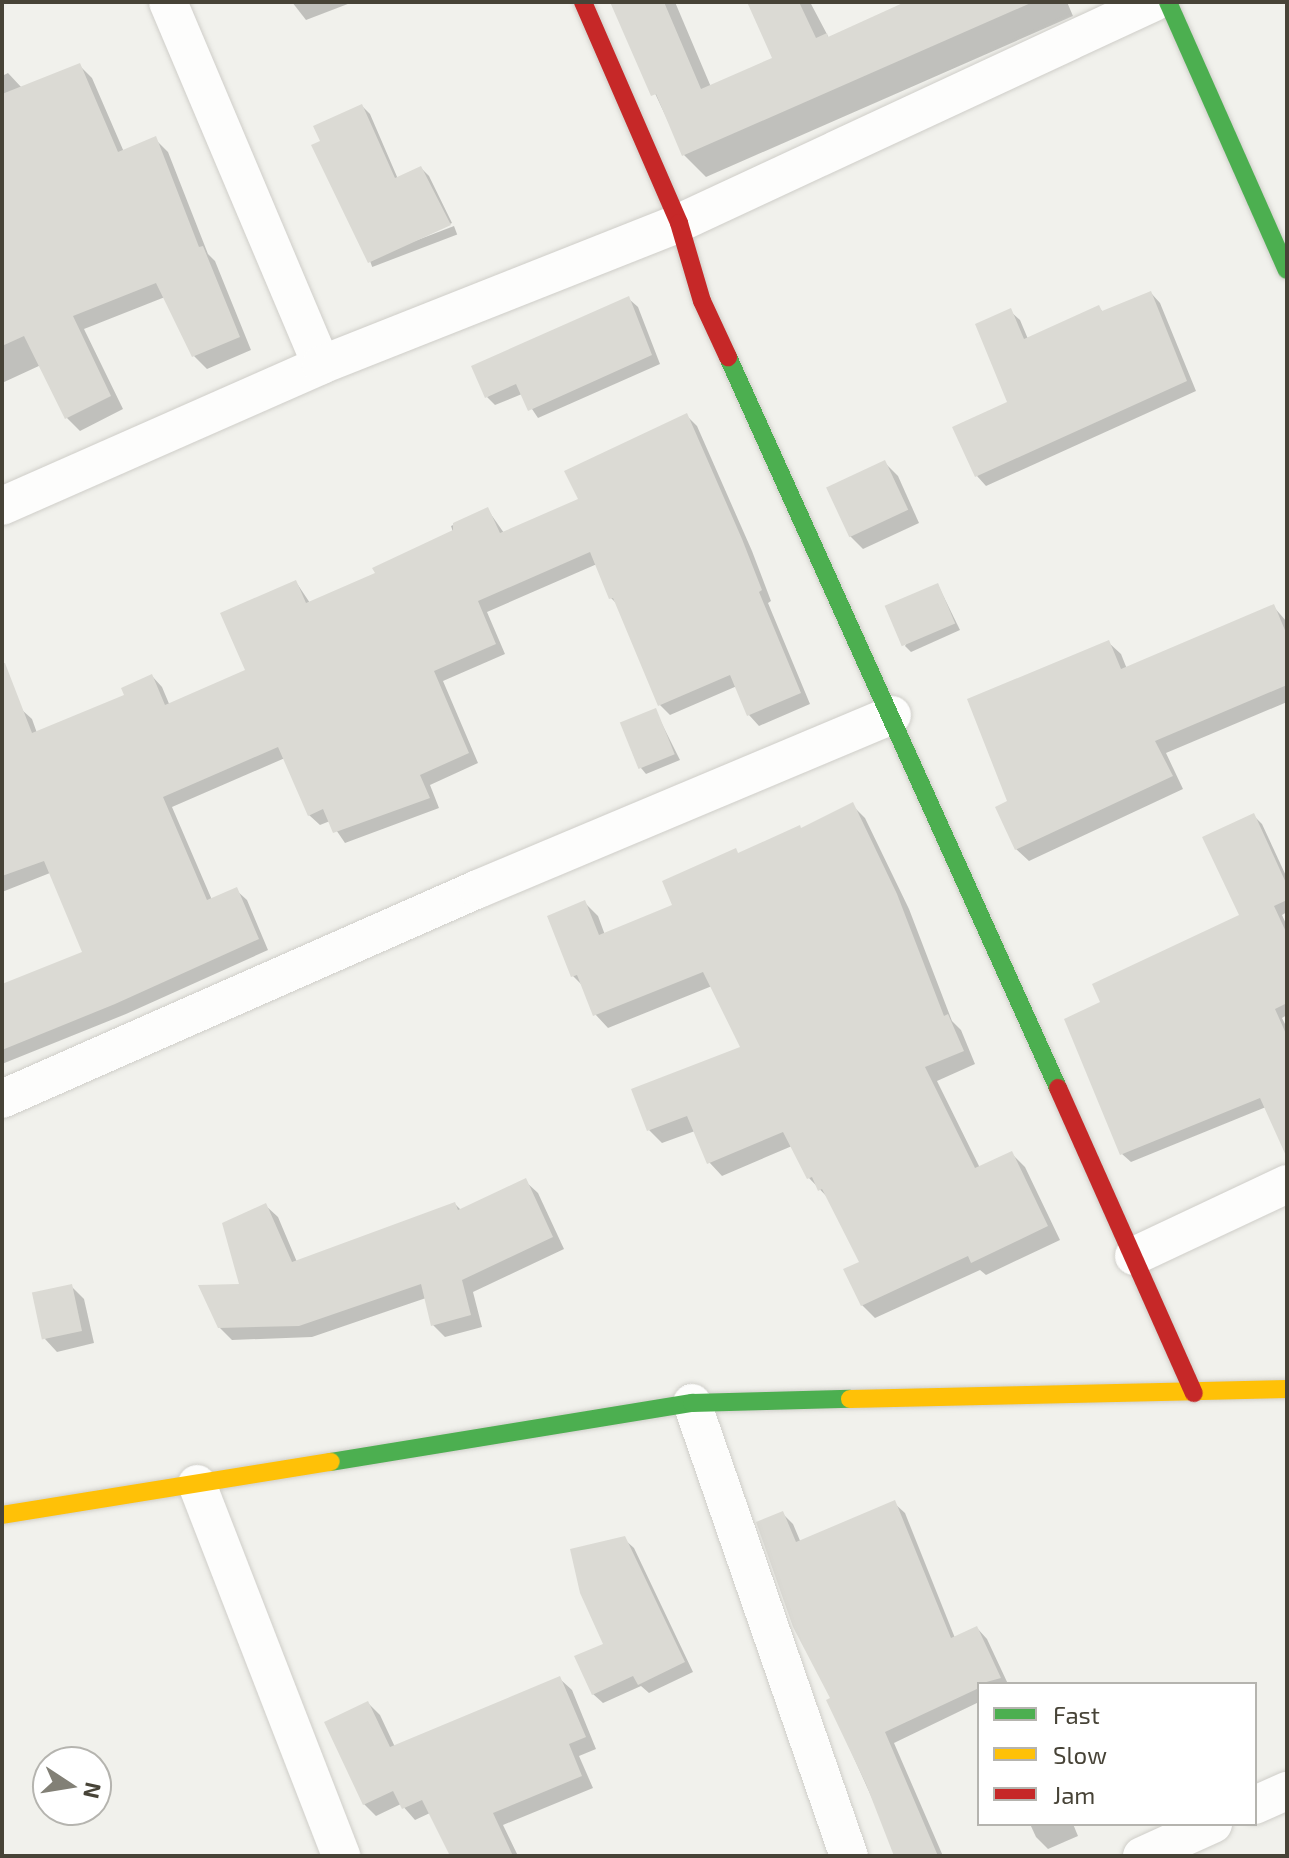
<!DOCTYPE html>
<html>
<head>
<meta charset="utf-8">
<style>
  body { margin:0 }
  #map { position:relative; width:1289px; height:1858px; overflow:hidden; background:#f1f1ec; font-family:"Exo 2",sans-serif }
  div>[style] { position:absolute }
  .shadow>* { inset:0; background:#0003; transform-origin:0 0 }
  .building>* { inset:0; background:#dbdad4; transform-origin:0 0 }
  .roads { filter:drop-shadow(0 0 2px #cfcec9) drop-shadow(0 0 2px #cfcec9) }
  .street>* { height:38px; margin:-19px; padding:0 19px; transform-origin:19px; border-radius:19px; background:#fdfdfc }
  .fast>* { height:18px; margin:-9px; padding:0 9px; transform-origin:9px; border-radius:9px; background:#4caf50 }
  .slow>* { height:18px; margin:-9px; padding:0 9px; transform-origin:9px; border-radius:9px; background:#ffc107 }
  .jam>* { height:18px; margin:-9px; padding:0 9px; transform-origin:9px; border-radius:9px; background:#c62828 }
  span { translate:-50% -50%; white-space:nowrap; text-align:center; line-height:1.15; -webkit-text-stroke:6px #fff; paint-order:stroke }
  .frame { position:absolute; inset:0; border:4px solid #474337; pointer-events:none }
  .legend { position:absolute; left:977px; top:1682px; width:280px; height:144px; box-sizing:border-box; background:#fff; border:2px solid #b5b4af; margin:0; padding:10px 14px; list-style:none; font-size:24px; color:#474337 }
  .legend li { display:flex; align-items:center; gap:16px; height:40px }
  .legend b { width:40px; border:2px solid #b5b4af }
  .north { position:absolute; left:32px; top:1746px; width:80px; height:80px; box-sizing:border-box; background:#fff; border:2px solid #b5b4af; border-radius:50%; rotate:102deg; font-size:22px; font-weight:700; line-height:32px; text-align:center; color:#474337 }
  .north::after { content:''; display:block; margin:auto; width:28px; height:36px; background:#828076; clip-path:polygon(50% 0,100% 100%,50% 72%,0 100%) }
</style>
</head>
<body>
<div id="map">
  <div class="shadow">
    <div style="clip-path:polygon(292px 2px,353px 2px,306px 20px)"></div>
    <div style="clip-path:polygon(612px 2px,675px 2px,711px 87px,775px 59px,749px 2px,810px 2px,829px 38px,910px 2px,1067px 2px,1073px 16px,706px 177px,684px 155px)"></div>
    <div style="clip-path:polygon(79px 65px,92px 78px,124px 152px,155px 139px,168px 152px,208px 254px,215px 261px,251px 350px,207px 369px,194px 356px,165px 297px,84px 329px,123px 409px,80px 431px,67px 418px,41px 365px,2px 383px,2px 76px,8px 73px,22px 88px)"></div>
    <div style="clip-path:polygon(362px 106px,370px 114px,398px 179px,421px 168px,429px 176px,452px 223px,370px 259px)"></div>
    <div style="left:454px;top:226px;width:9px;height:91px;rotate:69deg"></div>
    <div style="clip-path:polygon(1151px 293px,1160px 303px,1196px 391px,986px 486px,977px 476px,1010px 403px,1010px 311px,1020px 320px,1028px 339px,1099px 308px,1103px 312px)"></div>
    <div style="clip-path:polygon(629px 299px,638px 307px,660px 364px,538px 418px,522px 394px,495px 405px,487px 397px)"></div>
    <div style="clip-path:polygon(687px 416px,697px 426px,752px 551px,771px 601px,768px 603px,810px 704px,759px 726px,749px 715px,737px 686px,670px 715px,659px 704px,619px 606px,611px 598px,597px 564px,487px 612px,505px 654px,443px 681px,478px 763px,430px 785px,439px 808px,345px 843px,330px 821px,320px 825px,309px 815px,285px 758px,172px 807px,212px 900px,236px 890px,247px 900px,268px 950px,126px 1014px,2px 1064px,2px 986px,85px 953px,50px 873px,2px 892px,2px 716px,21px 709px,32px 719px,37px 733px,127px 696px,152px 676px,162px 687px,170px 706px,248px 671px,296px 582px,310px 603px,377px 574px,453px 532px,451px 526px,488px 510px,504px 533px,580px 500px)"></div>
    <div style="clip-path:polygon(885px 463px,898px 476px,919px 523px,863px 549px,850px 536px,829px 488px)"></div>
    <div style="clip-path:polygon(938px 585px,960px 630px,911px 652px,905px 646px)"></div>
    <div style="clip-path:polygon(1273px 606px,1287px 622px,1287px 702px,1166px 753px,1183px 789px,1029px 861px,1016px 849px,1010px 802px,1108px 642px,1121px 654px,1127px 669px)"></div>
    <div style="clip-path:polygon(655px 710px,680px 760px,646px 774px,641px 768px)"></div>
    <div style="clip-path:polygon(852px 805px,865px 818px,909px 909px,952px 1021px,961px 1030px,975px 1064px,937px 1081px,980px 1168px,1012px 1154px,1025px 1167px,1060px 1240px,986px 1275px,980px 1270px,875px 1318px,862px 1305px,861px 1263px,830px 1200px,809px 1178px,792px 1146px,722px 1176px,709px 1162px,695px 1131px,662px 1143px,649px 1130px,634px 1090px,743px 1048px,712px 986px,608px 1028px,595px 1014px,584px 987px,573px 976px,585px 903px,598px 916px,605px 935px,674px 906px,739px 855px,802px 830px)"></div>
    <div style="clip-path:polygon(1253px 815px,1262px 824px,1287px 878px,1287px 912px,1282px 915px,1287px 926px,1287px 1015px,1282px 1018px,1287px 1028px,1287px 1139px,1266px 1107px,1131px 1162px,1122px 1154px,1103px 1003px,1241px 916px)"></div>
    <div style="clip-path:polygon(525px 1181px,538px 1193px,564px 1249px,473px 1292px,482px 1327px,445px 1337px,433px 1325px,426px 1298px,312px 1337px,232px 1340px,219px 1327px,242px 1286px,265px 1205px,278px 1217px,297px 1262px,455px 1204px,462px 1211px)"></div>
    <div style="clip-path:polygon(71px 1286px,84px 1299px,94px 1343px,57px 1352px,45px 1339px)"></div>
    <div style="clip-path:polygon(894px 1503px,905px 1513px,955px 1638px,977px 1628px,987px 1639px,1008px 1684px,979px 1684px,979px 1702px,894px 1743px,943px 1856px,898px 1856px,828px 1700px,832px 1699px,782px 1513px,793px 1524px,801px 1543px)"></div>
    <div style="clip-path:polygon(624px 1539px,634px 1548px,693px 1672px,649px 1693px,641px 1686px,603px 1703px,593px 1694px)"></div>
    <div style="clip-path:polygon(560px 1679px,572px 1690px,596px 1749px,579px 1756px,593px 1788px,503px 1825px,518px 1856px,452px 1856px,430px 1813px,415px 1820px,401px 1804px,376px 1816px,364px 1804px,368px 1703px,380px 1715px,395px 1747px)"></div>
    <div style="clip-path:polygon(1030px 1824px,1073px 1824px,1078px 1836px,1048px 1849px,1036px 1837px)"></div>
  </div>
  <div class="building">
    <div style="clip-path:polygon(610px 2px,664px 2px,701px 89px,772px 58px,747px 2px,799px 2px,816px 38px,827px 33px,828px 37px,905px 2px,1033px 2px,682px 156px,656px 94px,651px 96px)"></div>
    <div style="clip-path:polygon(80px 63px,118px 152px,156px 136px,199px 247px,203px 246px,240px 337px,192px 357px,156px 283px,73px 316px,111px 396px,65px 419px,24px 336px,2px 346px,2px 94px)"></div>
    <div style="clip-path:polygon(362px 104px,395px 178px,421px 166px,451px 225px,368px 263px,311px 145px,320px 141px,313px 126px)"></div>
    <div style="clip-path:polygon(1151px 291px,1187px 381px,975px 477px,952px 427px,1007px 402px,975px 324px,1011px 308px,1024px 339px,1099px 305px,1102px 311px)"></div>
    <div style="clip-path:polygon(629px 296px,652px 355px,528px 411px,516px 384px,485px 398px,471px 366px)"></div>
    <div style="clip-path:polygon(687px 413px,742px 539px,762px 590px,759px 592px,801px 693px,747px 716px,730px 675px,658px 706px,613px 598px,609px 599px,590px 552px,478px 601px,496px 644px,434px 671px,469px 753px,420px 775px,430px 798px,333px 833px,323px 809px,308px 816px,278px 747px,163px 797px,207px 900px,237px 887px,259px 939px,115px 1004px,2px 1050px,2px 984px,82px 952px,44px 861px,2px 876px,2px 663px,5px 663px,32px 733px,124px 695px,121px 688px,152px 674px,165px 705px,245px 670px,220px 613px,296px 580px,306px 603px,375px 573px,372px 568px,453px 530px,453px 523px,488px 507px,500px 533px,578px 499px,564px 471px)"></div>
    <div style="left:885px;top:460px;width:55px;height:65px;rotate:65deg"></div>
    <div style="left:938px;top:583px;width:44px;height:58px;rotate:67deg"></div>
    <div style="clip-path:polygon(1274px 604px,1287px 635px,1287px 685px,1155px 741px,1173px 776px,1015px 850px,995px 807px,1007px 801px,967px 699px,1109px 640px,1121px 669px)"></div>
    <div style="left:656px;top:708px;width:50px;height:39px;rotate:68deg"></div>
    <div style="clip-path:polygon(853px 802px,897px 894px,944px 1016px,948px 1014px,964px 1051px,925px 1067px,975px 1168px,1012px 1151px,1048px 1226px,971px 1263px,968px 1256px,861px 1306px,843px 1269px,859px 1262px,822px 1189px,818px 1191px,812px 1177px,807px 1179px,783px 1132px,707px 1164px,687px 1116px,647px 1131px,631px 1089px,740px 1047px,703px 972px,593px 1016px,577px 975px,571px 977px,547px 916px,585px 900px,599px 935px,672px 905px,662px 881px,736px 848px,738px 853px,800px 825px,801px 828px)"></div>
    <div style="clip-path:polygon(1254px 813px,1287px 885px,1287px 900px,1274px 906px,1287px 934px,1287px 1003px,1275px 1009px,1287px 1036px,1287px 1158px,1260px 1098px,1120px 1155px,1064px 1019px,1100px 1002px,1092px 984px,1239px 915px,1202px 837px)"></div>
    <div style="clip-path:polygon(526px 1178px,553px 1237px,462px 1280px,471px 1315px,431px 1326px,421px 1284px,299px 1326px,218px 1328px,198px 1285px,239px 1284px,222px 1223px,266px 1203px,292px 1262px,455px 1202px,458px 1210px)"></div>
    <div style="left:72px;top:1284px;width:48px;height:41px;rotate:78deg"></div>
    <div style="clip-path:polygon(895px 1500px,951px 1638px,977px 1626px,1001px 1678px,979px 1684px,979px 1688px,885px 1732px,938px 1856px,894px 1856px,866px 1784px,826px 1700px,830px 1698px,793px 1627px,756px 1522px,783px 1511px,796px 1542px)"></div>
    <div style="clip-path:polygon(625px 1536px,685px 1662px,638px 1685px,633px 1676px,592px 1695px,574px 1656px,603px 1644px,580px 1593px,570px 1549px)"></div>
    <div style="clip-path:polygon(560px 1676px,586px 1737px,569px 1744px,582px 1776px,493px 1813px,513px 1856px,450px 1856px,422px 1800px,402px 1809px,393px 1791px,363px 1805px,324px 1722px,368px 1701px,390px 1747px)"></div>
  </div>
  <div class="roads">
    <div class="street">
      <div style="left:168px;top:2px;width:394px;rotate:67.1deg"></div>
      <div style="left:2px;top:506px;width:349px;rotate:-23.8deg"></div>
      <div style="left:321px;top:365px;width:385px;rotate:-21.6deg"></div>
      <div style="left:679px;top:223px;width:524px;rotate:-24.95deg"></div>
      <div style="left:2px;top:1099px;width:520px;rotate:-23.81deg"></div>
      <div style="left:478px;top:889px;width:449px;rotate:-22.8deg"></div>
      <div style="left:1134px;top:1256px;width:169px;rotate:-25.2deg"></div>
      <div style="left:692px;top:1403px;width:479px;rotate:70.9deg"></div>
      <div style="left:197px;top:1484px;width:399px;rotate:68.8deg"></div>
      <div style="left:1255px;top:1805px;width:35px;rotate:-24deg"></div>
      <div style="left:1142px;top:1856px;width:78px;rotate:-24.3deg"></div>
    </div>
    <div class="fast">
      <div style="left:1168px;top:2px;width:293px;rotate:66.1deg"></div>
      <div style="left:728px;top:357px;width:802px;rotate:65.7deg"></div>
      <div style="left:331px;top:1462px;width:366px;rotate:-9.3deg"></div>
      <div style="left:692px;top:1403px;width:158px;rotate:-1.5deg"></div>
    </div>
    <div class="slow">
      <div style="left:850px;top:1399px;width:437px;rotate:-1.3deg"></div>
      <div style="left:2px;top:1515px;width:333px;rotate:-9.2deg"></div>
    </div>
    <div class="jam">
      <div style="left:583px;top:2px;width:241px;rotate:66.5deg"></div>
      <div style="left:679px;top:223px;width:81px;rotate:73.6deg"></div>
      <div style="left:702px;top:301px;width:62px;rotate:65.1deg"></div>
      <div style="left:1058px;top:1088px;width:334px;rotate:66deg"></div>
    </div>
  </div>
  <div class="frame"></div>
  <ul class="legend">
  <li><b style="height:10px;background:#4caf50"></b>Fast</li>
  <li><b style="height:10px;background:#ffc107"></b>Slow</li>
  <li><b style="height:10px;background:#c62828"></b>Jam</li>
  </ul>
  <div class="north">N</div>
</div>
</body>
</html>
